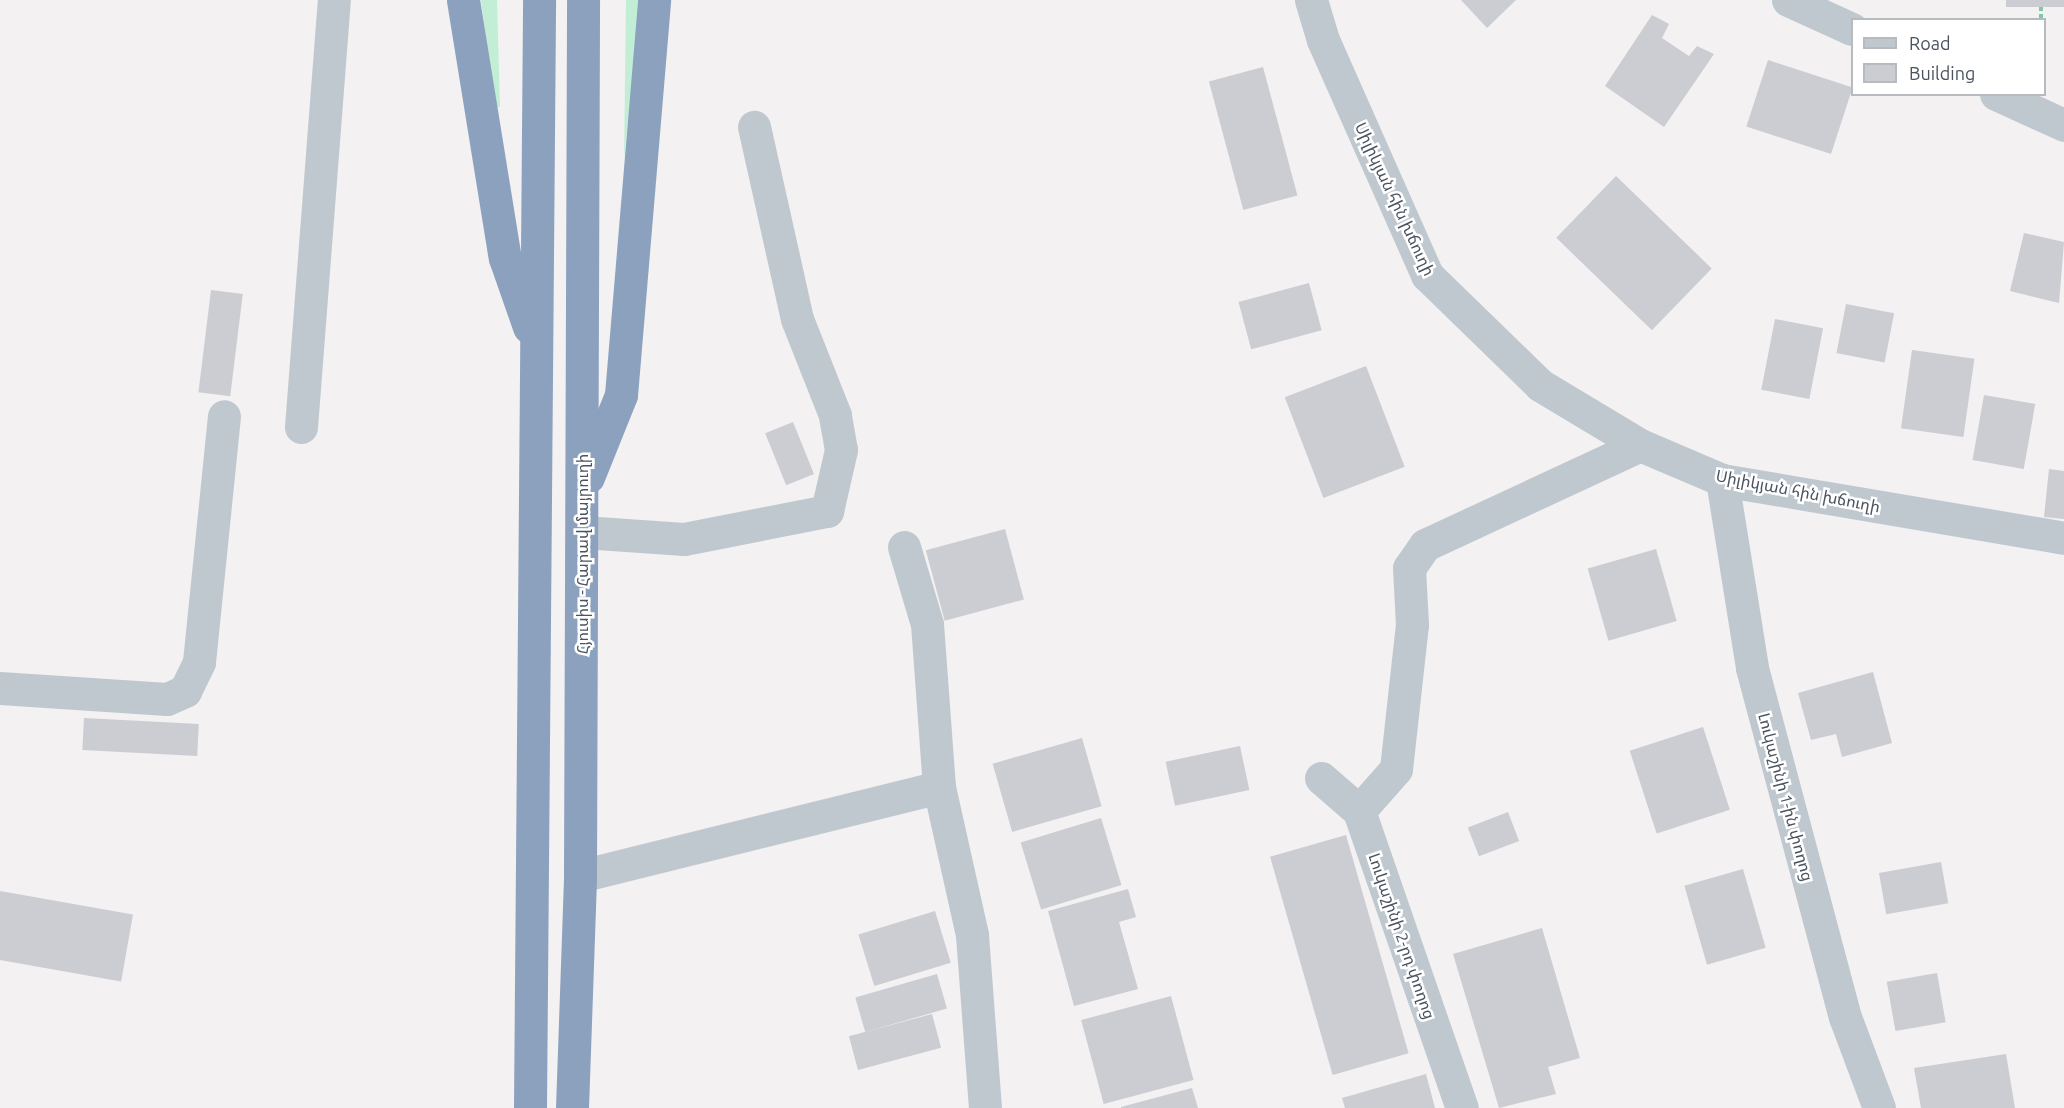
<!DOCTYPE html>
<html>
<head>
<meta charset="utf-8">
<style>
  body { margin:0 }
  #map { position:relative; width:2064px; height:1108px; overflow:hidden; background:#f3f1f1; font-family:Ubuntu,"Noto Sans Armenian",sans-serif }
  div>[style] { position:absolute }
  .green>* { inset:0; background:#c2eed6 }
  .building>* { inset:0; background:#cbcdd3; transform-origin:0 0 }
  .path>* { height:4px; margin-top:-2px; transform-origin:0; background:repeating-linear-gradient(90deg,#7bcba8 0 4.5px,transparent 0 7.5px) }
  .minor>* { height:33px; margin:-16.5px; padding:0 16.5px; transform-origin:16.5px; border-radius:16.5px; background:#c0c8cf }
  .highway>* { height:33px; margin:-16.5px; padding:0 16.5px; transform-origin:16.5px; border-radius:16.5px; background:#8ba1be }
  span { translate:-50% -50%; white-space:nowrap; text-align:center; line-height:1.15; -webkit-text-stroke:5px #fff; paint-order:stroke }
  .street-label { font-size:16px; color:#4a535e }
  .legend { position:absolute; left:1851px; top:18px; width:195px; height:78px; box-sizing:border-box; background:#fff; border:2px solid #b7babf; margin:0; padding:8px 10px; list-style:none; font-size:18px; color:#4a535e }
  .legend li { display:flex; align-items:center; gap:12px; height:30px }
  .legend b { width:30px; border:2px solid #b7babf }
</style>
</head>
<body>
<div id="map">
  <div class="green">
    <div style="clip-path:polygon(481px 0,497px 0,500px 107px,495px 107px)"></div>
    <div style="clip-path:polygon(626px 0,641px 0,624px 158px)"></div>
  </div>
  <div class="building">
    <div style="clip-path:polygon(1461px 0,1516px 0,1487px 28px)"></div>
    <div style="left:2006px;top:0;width:58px;height:7px"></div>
    <div style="clip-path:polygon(1652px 15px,1669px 24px,1662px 38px,1689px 56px,1697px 46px,1714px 54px,1664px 127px,1605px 86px)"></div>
    <div style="left:1768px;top:60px;width:89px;height:70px;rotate:18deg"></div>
    <div style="left:1263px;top:67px;width:133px;height:56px;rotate:75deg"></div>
    <div style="left:1616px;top:176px;width:133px;height:86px;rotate:44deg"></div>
    <div style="clip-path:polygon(2024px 233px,2064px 242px,2059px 303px,2010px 291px)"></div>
    <div style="left:1309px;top:283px;width:49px;height:73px;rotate:75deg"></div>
    <div style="left:211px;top:290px;width:32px;height:103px;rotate:7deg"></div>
    <div style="left:1846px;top:304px;width:49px;height:50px;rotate:11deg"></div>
    <div style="left:1775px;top:319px;width:49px;height:72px;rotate:11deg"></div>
    <div style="left:1912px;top:350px;width:63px;height:79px;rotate:8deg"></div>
    <div style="left:1366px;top:366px;width:108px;height:87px;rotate:69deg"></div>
    <div style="left:1984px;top:395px;width:52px;height:66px;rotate:10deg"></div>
    <div style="left:793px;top:422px;width:56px;height:30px;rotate:68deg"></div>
    <div style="clip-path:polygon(2049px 469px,2064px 471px,2064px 519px,2044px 517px)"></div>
    <div style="left:1005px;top:529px;width:73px;height:82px;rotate:75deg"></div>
    <div style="left:1656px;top:549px;width:75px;height:71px;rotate:74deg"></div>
    <div style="clip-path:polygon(1873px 672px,1892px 743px,1842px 757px,1836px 734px,1811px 740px,1798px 693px)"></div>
    <div style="left:84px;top:718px;width:115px;height:32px;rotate:3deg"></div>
    <div style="left:1703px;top:727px;width:87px;height:77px;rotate:72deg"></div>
    <div style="left:1082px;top:738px;width:71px;height:93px;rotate:74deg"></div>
    <div style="left:1240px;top:746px;width:45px;height:76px;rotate:78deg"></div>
    <div style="left:1508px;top:812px;width:31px;height:43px;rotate:69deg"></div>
    <div style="left:1101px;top:818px;width:70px;height:84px;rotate:73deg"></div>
    <div style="left:1346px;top:835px;width:227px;height:79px;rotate:74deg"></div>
    <div style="left:1941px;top:862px;width:42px;height:63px;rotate:80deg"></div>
    <div style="left:1743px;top:869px;width:82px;height:61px;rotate:74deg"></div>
    <div style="clip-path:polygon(1128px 889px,1136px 917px,1119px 922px,1138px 989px,1074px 1006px,1048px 911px)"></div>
    <div style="left:0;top:891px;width:135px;height:68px;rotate:10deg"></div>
    <div style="left:935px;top:911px;width:54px;height:80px;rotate:73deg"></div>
    <div style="clip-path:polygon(1542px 928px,1580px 1058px,1548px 1067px,1556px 1094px,1499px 1108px,1453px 954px)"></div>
    <div style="left:1937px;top:973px;width:50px;height:51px;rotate:80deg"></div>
    <div style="left:937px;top:974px;width:36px;height:85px;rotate:74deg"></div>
    <div style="left:1171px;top:996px;width:87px;height:93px;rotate:75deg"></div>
    <div style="left:932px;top:1014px;width:35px;height:86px;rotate:75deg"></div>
    <div style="clip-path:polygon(2006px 1054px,2015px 1108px,1921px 1108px,1914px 1068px)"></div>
    <div style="clip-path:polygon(1426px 1074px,1435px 1108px,1345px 1108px,1342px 1098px)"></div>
    <div style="clip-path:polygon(1192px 1088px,1198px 1108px,1121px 1108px,1121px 1107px)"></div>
  </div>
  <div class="path">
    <div style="left:2041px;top:7px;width:13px;rotate:90deg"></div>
  </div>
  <div class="minor">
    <div style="left:1311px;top:0;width:42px;rotate:73.3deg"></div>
    <div style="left:1323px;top:40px;width:257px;rotate:66.1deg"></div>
    <div style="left:1427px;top:275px;width:158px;rotate:44.2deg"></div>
    <div style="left:1540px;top:385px;width:117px;rotate:31deg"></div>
    <div style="left:1640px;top:445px;width:89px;rotate:23.1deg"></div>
    <div style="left:1722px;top:480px;width:347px;rotate:9.6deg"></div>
    <div style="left:1788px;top:0;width:70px;rotate:24.4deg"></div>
    <div style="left:1996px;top:94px;width:75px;rotate:24.5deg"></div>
    <div style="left:301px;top:427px;width:428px;rotate:-85.6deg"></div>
    <div style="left:1722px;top:480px;width:190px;rotate:80.9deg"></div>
    <div style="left:1752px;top:668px;width:361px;rotate:75.1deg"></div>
    <div style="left:1845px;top:1017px;width:97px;rotate:69.5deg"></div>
    <div style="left:583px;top:532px;width:101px;rotate:4deg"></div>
    <div style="left:684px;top:539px;width:146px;rotate:-11.1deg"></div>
    <div style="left:827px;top:511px;width:63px;rotate:-77.1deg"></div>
    <div style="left:841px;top:450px;width:36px;rotate:-100deg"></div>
    <div style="left:835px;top:415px;width:103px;rotate:-111.6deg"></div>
    <div style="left:797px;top:319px;width:197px;rotate:-102.6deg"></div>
    <div style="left:904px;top:547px;width:80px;rotate:73.4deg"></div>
    <div style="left:927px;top:624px;width:163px;rotate:85.8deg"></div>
    <div style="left:939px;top:787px;width:152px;rotate:77.4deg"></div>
    <div style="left:972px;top:935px;width:173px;rotate:85.7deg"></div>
    <div style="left:0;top:688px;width:167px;rotate:3.8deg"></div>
    <div style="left:167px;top:699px;width:20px;rotate:-24deg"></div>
    <div style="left:185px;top:691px;width:32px;rotate:-64deg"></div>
    <div style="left:199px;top:662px;width:247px;rotate:-84.2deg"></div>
    <div style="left:1321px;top:778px;width:50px;rotate:41deg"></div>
    <div style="left:1359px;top:811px;width:314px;rotate:70.9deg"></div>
    <div style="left:1359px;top:811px;width:56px;rotate:-48.6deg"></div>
    <div style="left:1396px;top:769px;width:145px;rotate:-83.7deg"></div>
    <div style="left:1412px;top:625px;width:57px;rotate:-93deg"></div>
    <div style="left:1409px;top:568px;width:28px;rotate:-55deg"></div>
    <div style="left:1425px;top:545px;width:237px;rotate:-24.9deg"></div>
    <div style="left:580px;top:876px;width:370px;rotate:-13.9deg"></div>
  </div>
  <div class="highway">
    <div style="left:463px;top:0;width:261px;rotate:80.8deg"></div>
    <div style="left:505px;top:258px;width:73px;rotate:70.8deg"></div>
    <div style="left:588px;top:477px;width:88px;rotate:-68.1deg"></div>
    <div style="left:621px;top:395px;width:396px;rotate:-85.2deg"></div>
    <div style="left:530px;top:1108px;width:1108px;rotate:-89.53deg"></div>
    <div style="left:572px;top:1108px;width:232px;rotate:-88deg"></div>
    <div style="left:580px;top:876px;width:876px;rotate:-89.8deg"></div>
  </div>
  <div class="street-label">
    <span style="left:1395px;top:199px;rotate:65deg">Սիլիկյան հին խճուղի</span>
    <span style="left:1798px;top:491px;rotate:11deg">Սիլիկյան հին խճուղի</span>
    <span style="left:582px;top:554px;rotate:-90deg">Հյուսիս - Հարավ մայրուղի</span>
    <span style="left:1786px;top:797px;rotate:75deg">Լուկաշինի 1-ին փողոց</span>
    <span style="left:1402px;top:936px;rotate:71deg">Լուկաշինի 2-րդ փողոց</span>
  </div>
  <ul class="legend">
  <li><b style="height:8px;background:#c0c8cf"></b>Road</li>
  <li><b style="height:16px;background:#cbcdd3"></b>Building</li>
  </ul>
</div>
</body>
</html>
